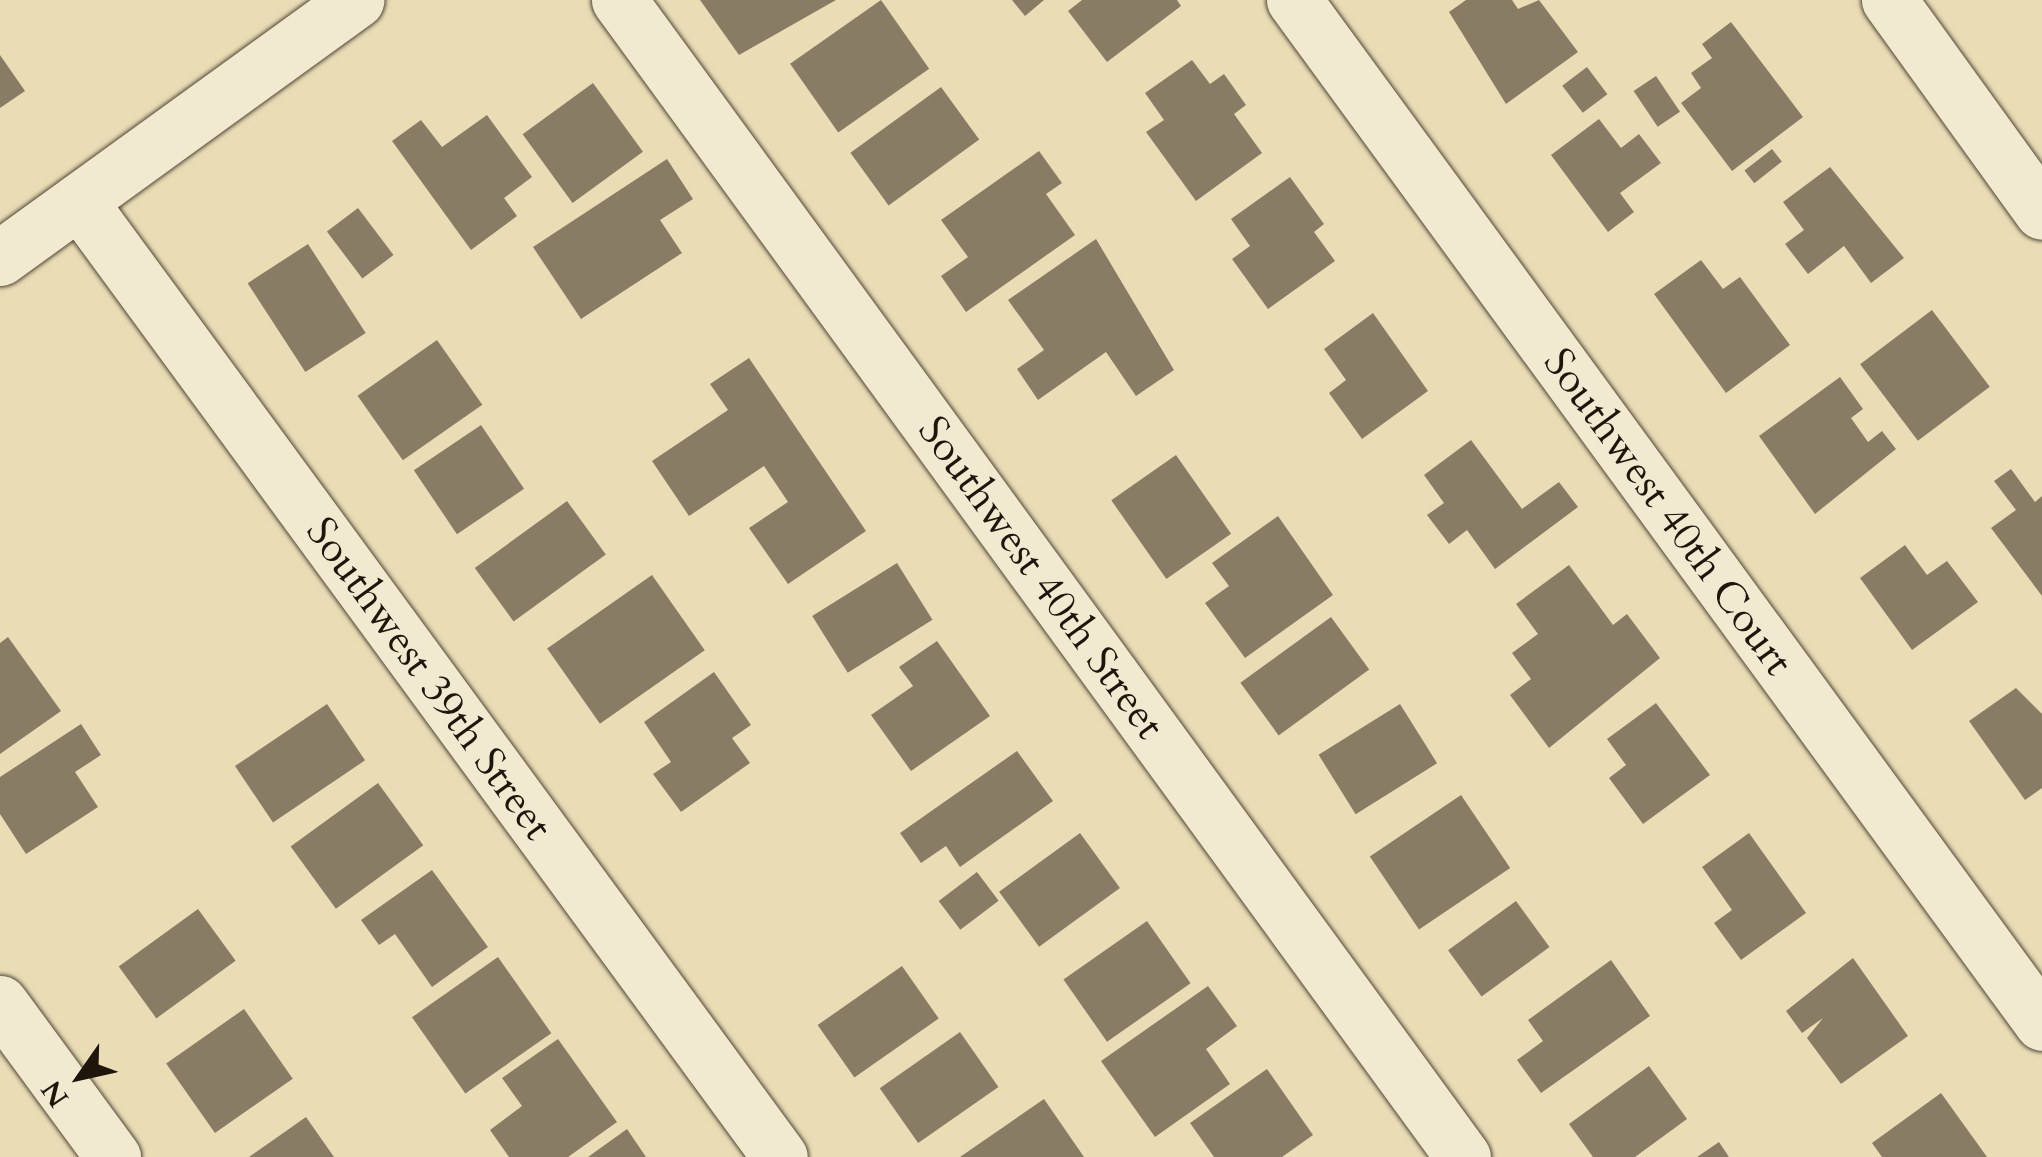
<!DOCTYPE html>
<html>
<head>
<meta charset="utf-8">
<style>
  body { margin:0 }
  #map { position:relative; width:2042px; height:1157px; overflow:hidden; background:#eaddb6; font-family:Cardo,serif }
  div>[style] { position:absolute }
  .building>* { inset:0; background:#887d64; transform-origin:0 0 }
  .roads { filter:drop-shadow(0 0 2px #514836) drop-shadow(0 0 2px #514836) }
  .minor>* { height:55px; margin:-27.5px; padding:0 27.5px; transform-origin:27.5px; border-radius:27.5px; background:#f1e9d0 }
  span { translate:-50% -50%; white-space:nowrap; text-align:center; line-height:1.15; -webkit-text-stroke:10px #f1e9d0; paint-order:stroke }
  .street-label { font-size:42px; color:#1e160b }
  .north { position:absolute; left:30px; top:1027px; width:100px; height:100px; -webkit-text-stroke:8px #f1e9d0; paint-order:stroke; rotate:236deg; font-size:28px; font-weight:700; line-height:40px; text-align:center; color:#1e160b }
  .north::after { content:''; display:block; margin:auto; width:35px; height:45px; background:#1e160b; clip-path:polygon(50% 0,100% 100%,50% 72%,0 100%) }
</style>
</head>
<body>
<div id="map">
  <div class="building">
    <div style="clip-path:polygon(700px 0,836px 0,739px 55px)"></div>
    <div style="left:881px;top:0;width:84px;height:111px;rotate:55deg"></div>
    <div style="clip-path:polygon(1012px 0,1044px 0,1025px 16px)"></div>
    <div style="clip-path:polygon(1082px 0,1177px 0,1181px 6px,1107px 62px,1068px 11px)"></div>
    <div style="clip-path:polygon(1466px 0,1512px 0,1518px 9px,1539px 0,1578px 52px,1506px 104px,1449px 12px)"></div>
    <div style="clip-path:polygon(1731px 22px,1803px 117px,1732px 171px,1681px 103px,1701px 88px,1691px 73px,1712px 58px,1702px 44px)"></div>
    <div style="clip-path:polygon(0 55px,25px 91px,0 108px)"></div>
    <div style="clip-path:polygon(1192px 60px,1210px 84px,1224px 74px,1246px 105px,1234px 114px,1262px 153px,1196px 201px,1146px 132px,1164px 120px,1145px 93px)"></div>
    <div style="left:1587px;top:67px;width:34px;height:31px;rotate:53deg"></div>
    <div style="left:1656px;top:76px;width:43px;height:27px;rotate:56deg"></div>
    <div style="left:593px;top:83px;width:85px;height:87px;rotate:54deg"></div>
    <div style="left:941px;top:87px;width:65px;height:112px;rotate:54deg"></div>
    <div style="clip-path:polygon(487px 115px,532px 177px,504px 198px,517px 216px,471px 250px,392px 141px,421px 120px,442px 147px)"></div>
    <div style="clip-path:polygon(1599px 119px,1621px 148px,1639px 134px,1661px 163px,1620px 193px,1634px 212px,1608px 232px,1551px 155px)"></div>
    <div style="left:1772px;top:149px;width:16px;height:35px;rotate:52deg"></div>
    <div style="clip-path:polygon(1039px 151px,1062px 183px,1046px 194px,1075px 235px,966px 312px,941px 276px,968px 257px,941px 220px)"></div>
    <div style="clip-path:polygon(667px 159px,693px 199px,660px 220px,682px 253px,581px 319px,533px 247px)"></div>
    <div style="clip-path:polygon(1830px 167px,1904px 258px,1871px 283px,1844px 246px,1808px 274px,1785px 244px,1804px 230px,1783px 202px)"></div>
    <div style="clip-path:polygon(1290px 177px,1324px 224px,1314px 232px,1335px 261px,1268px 309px,1232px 259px,1250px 246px,1231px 219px)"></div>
    <div style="left:358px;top:208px;width:59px;height:39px;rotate:53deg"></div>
    <div style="clip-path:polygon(1096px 239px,1174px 370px,1136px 396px,1106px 352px,1038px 400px,1017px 369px,1044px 350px,1008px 300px)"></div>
    <div style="left:308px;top:244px;width:106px;height:72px;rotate:57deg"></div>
    <div style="clip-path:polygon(1701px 260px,1723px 289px,1740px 277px,1790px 345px,1726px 393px,1654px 294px)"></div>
    <div style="left:1932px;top:310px;width:96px;height:90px;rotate:53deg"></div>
    <div style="clip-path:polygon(1373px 313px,1428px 391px,1362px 439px,1329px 393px,1346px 380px,1324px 349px)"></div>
    <div style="left:437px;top:340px;width:79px;height:97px;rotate:55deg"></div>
    <div style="clip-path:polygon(749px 358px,866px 531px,788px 584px,749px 528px,788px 502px,764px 466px,689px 516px,652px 461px,728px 410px,710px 384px)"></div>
    <div style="clip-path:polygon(1840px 377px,1863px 409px,1851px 418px,1868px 442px,1882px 431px,1896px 449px,1815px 514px,1759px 436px)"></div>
    <div style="left:481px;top:425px;width:77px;height:81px;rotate:56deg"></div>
    <div style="clip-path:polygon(1471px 440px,1522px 509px,1559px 482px,1578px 507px,1495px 569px,1467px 530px,1449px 544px,1427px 515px,1444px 503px,1424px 475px)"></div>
    <div style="left:1176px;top:455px;width:96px;height:79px;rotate:55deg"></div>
    <div style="clip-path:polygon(2011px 469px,2035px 502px,2042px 496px,2042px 596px,1991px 528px,2016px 510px,1994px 481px)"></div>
    <div style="left:567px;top:501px;width:66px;height:114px;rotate:54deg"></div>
    <div style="clip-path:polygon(1278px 516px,1333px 595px,1245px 658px,1205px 603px,1229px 586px,1212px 563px)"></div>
    <div style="clip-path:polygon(1905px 545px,1927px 575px,1947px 561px,1978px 602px,1912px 650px,1860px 578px)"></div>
    <div style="left:897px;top:563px;width:67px;height:100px;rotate:58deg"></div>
    <div style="clip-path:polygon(1569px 565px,1613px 625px,1627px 614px,1660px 658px,1549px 748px,1510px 695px,1531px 679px,1512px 653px,1538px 634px,1516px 604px)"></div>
    <div style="left:652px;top:575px;width:92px;height:128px;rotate:55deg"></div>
    <div style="left:1331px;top:617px;width:65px;height:112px;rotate:54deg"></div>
    <div style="clip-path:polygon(8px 637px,61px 711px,0 754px,0 643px)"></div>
    <div style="clip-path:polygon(937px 641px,990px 716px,911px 771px,871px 715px,913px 686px,899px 667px)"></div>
    <div style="clip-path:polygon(714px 672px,751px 725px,732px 738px,750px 763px,681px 812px,653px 774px,671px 762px,644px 722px)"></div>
    <div style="clip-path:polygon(2016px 688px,2042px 714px,2042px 788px,2025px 800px,1969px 721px)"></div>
    <div style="clip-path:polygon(1656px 703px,1710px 775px,1643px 824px,1609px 778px,1626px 765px,1607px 739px)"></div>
    <div style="left:327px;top:704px;width:68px;height:111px;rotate:56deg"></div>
    <div style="left:1400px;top:704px;width:70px;height:96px;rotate:58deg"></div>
    <div style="clip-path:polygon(81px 724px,101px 755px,75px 772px,98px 807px,26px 854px,0 814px,0 777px)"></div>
    <div style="clip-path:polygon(1017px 751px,1053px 801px,960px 867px,946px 846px,921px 863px,900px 833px)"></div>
    <div style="left:378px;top:783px;width:77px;height:108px;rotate:54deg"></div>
    <div style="left:1461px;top:795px;width:88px;height:110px;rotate:56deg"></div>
    <div style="left:1080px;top:833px;width:68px;height:100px;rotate:54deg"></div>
    <div style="clip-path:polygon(1749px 833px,1806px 913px,1741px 960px,1714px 923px,1732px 910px,1702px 867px)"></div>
    <div style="clip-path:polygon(432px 870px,488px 947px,432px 987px,395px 934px,379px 945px,361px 920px)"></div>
    <div style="left:977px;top:872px;width:36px;height:48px;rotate:53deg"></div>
    <div style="left:1516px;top:901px;width:57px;height:84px;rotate:54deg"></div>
    <div style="left:198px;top:909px;width:64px;height:98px;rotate:54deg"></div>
    <div style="left:1147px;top:921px;width:76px;height:102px;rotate:55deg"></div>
    <div style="left:498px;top:957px;width:93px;height:105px;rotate:55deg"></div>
    <div style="clip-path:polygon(1853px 958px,1908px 1036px,1841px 1084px,1807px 1038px,1823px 1018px,1802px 1033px,1786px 1011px)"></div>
    <div style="clip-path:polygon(1611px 960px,1650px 1016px,1541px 1093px,1517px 1060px,1543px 1041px,1528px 1020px)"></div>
    <div style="left:902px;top:966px;width:64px;height:103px;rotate:55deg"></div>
    <div style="clip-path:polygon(1208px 986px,1237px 1026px,1206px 1049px,1230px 1084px,1155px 1137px,1101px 1061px)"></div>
    <div style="left:244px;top:1009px;width:85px;height:95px;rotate:55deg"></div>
    <div style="left:960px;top:1032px;width:67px;height:98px;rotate:55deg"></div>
    <div style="clip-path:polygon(558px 1039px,617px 1122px,568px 1157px,509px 1157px,490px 1130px,522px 1106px,502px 1078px)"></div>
    <div style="clip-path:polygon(1649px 1066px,1687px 1119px,1635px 1157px,1593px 1157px,1569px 1124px)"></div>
    <div style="clip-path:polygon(1267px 1069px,1313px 1135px,1282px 1157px,1214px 1157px,1190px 1123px)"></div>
    <div style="clip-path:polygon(1941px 1093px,1987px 1157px,1882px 1157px,1872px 1143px)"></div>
    <div style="clip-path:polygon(1044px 1099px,1084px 1157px,960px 1157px)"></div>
    <div style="clip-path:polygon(306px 1117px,334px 1157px,249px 1157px)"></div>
    <div style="clip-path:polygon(627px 1129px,646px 1157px,588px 1157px)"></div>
    <div style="clip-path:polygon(1719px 1142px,1729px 1157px,1697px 1157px)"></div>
  </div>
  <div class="roads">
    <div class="minor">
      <div style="left:619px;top:0;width:1432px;rotate:53.89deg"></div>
      <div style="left:1294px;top:0;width:1267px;rotate:53.83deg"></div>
      <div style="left:1889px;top:0;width:261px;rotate:54.2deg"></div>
      <div style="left:79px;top:201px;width:1185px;rotate:53.75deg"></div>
      <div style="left:0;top:258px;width:440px;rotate:-35.9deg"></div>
      <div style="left:0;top:1003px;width:191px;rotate:53.7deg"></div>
    </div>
  </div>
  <div class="street-label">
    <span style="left:1668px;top:512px;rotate:54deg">Southwest 40th Court</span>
    <span style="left:1041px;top:578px;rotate:54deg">Southwest 40th Street</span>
    <span style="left:429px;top:679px;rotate:54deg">Southwest 39th Street</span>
  </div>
  <div class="north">N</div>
</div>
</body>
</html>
